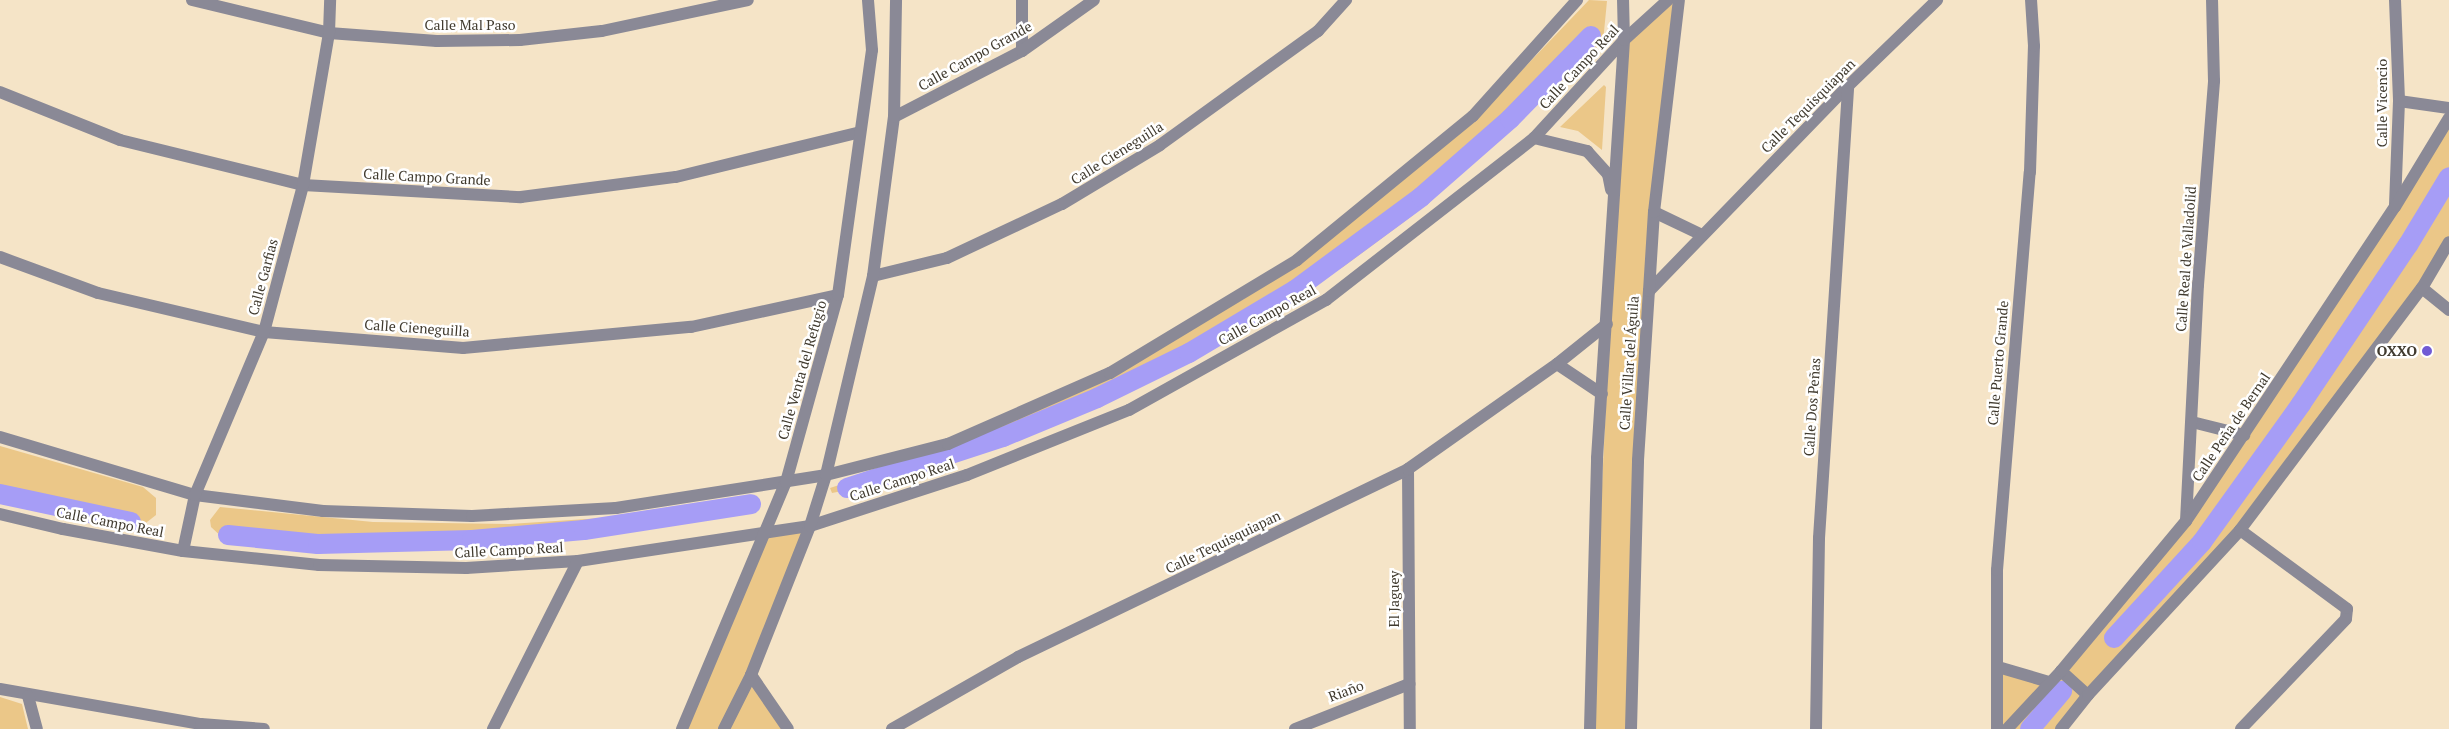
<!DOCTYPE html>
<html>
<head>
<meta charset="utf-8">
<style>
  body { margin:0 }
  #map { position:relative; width:2449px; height:729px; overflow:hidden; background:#f5e4c7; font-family:"PT Serif",serif }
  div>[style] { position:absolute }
  .green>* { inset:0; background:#ebc788 }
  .canal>* { height:20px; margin:-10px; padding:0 10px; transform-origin:10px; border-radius:10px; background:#a69df6 }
  .minor>* { height:12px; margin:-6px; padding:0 6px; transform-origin:6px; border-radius:6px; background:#8a8996 }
  .dots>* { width:14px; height:14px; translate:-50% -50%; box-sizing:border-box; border:2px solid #fff; border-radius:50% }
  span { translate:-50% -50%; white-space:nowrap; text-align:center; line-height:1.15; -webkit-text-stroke:5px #fff; paint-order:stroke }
  .street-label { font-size:14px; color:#403a2e }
  .poi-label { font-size:14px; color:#403a2e; font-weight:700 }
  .right { translate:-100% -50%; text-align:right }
</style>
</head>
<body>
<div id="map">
  <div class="green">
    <div style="clip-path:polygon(1589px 0,1607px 1px,1603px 42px,1412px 216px,1343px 267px,1198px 353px,1031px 428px,878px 484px,832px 493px,830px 488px,946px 450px,1244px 299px,1477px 117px)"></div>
    <div style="clip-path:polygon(1668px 0,1679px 0,1654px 212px,1631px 729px,1590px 729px,1624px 40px)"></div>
    <div style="clip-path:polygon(1604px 85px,1606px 87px,1602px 150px,1578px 131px,1560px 127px)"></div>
    <div style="clip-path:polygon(2449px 118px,2449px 242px,2295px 461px,2061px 729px,1997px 729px,1998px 667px,2049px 682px,2186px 521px)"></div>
    <div style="clip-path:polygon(0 446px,143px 487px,156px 498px,156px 515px,142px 526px,124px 525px,0 496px)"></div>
    <div style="clip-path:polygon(754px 495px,757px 501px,750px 510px,507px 545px,420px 550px,320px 549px,225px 540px,211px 527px,210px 520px,220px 507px,373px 522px,509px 524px,618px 517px)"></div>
    <div style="clip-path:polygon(810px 526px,751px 675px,788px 729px,682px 729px,765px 535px)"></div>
    <div style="clip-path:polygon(0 697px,22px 704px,28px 729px,0 729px)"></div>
  </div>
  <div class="canal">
    <div style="left:847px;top:488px;width:164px;rotate:-18.1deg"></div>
    <div style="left:1003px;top:437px;width:102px;rotate:-22.5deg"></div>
    <div style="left:1097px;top:398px;width:102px;rotate:-26.1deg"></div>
    <div style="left:1189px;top:353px;width:123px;rotate:-30.7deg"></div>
    <div style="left:1295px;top:290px;width:157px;rotate:-36.4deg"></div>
    <div style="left:1421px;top:197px;width:118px;rotate:-41.2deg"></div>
    <div style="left:1510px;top:119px;width:116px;rotate:-45.7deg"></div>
    <div style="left:0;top:494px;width:134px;rotate:12.1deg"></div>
    <div style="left:228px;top:535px;width:90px;rotate:5.7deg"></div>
    <div style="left:318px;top:544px;width:154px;rotate:-1.5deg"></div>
    <div style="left:472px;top:540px;width:112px;rotate:-5.1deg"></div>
    <div style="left:584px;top:530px;width:169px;rotate:-8.8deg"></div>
    <div style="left:2114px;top:638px;width:130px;rotate:-47.5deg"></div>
    <div style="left:2202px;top:542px;width:170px;rotate:-54.3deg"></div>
    <div style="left:2301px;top:404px;width:192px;rotate:-56.1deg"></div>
    <div style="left:2408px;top:245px;width:79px;rotate:-58.9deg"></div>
    <div style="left:2030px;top:729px;width:50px;rotate:-49.9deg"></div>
  </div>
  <div class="minor">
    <div style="left:192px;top:0;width:141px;rotate:13.5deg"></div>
    <div style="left:329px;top:33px;width:108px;rotate:4.2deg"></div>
    <div style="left:437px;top:41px;width:83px;rotate:-0.7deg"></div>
    <div style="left:520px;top:40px;width:82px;rotate:-6.3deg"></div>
    <div style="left:602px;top:31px;width:149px;rotate:-12deg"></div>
    <div style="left:2395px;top:0;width:101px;rotate:87.7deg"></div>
    <div style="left:2399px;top:101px;width:104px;rotate:92.2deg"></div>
    <div style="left:1022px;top:51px;width:51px;rotate:-90deg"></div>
    <div style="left:0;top:92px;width:129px;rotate:21.8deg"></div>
    <div style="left:120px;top:140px;width:188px;rotate:13.8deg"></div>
    <div style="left:303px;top:185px;width:218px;rotate:3.2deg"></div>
    <div style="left:521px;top:197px;width:156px;rotate:-7.4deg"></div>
    <div style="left:676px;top:177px;width:189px;rotate:-13.7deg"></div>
    <div style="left:2399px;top:101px;width:50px;rotate:8deg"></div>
    <div style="left:894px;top:117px;width:144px;rotate:-27.3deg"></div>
    <div style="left:1022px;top:51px;width:88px;rotate:-35.3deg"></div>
    <div style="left:1534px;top:138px;width:55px;rotate:13.8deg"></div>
    <div style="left:1587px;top:151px;width:31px;rotate:48deg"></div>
    <div style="left:1608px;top:174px;width:16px;rotate:79deg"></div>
    <div style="left:1654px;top:212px;width:53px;rotate:25.6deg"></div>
    <div style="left:0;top:257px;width:104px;rotate:20.2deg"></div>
    <div style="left:98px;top:293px;width:171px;rotate:13.2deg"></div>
    <div style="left:264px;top:332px;width:200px;rotate:4.6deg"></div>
    <div style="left:463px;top:348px;width:229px;rotate:-5.3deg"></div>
    <div style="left:691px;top:327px;width:150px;rotate:-12.3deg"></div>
    <div style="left:873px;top:276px;width:76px;rotate:-13.7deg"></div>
    <div style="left:947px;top:258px;width:127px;rotate:-25.2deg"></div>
    <div style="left:1062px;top:204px;width:114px;rotate:-31deg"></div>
    <div style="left:1160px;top:145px;width:195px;rotate:-35.8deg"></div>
    <div style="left:1318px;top:31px;width:42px;rotate:-47.9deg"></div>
    <div style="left:2422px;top:288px;width:35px;rotate:39deg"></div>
    <div style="left:1649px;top:291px;width:286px;rotate:-45.9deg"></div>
    <div style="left:1848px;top:86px;width:124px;rotate:-44deg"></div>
    <div style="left:1557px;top:364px;width:54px;rotate:33.7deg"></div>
    <div style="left:2192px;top:422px;width:54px;rotate:14deg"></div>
    <div style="left:0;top:437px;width:203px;rotate:16.6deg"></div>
    <div style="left:195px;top:495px;width:129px;rotate:7.1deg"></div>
    <div style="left:323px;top:511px;width:149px;rotate:1.9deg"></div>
    <div style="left:472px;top:516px;width:144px;rotate:-3.2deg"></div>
    <div style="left:616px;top:508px;width:213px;rotate:-8.9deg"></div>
    <div style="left:826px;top:475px;width:126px;rotate:-14.3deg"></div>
    <div style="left:948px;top:444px;width:177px;rotate:-23.7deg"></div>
    <div style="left:1110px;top:373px;width:218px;rotate:-31.1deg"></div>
    <div style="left:1297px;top:260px;width:227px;rotate:-39.3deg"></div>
    <div style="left:1473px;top:116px;width:156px;rotate:-48.1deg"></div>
    <div style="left:1408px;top:469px;width:260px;rotate:89.6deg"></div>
    <div style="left:0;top:514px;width:65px;rotate:13.4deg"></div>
    <div style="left:63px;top:529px;width:122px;rotate:10.4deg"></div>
    <div style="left:183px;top:551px;width:137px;rotate:5.9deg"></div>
    <div style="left:319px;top:565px;width:147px;rotate:1.2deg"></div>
    <div style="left:466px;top:568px;width:112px;rotate:-3.6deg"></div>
    <div style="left:578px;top:561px;width:235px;rotate:-8.6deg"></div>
    <div style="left:810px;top:526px;width:165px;rotate:-18deg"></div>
    <div style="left:967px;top:475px;width:175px;rotate:-21.9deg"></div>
    <div style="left:1129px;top:410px;width:226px;rotate:-29.2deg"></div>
    <div style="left:1326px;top:300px;width:264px;rotate:-37.9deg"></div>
    <div style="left:1534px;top:138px;width:133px;rotate:-47.4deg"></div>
    <div style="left:1624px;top:40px;width:59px;rotate:-42.3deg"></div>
    <div style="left:2186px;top:521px;width:236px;rotate:-87.1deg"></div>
    <div style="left:2198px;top:285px;width:205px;rotate:-85.5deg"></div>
    <div style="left:2214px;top:81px;width:81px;rotate:-91.4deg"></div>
    <div style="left:2240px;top:530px;width:133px;rotate:36.4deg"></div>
    <div style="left:2347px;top:609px;width:10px;rotate:96deg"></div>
    <div style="left:2346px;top:619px;width:152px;rotate:133.7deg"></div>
    <div style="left:183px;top:551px;width:57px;rotate:-77.9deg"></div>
    <div style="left:195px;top:495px;width:177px;rotate:-67.1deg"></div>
    <div style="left:264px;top:332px;width:152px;rotate:-75.1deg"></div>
    <div style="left:303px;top:185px;width:154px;rotate:-80.3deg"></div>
    <div style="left:329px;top:33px;width:33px;rotate:-88deg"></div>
    <div style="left:1998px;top:667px;width:53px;rotate:16.4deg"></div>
    <div style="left:2061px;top:671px;width:36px;rotate:42deg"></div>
    <div style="left:751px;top:675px;width:65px;rotate:55.6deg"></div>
    <div style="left:0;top:689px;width:204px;rotate:9.9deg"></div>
    <div style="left:201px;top:724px;width:63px;rotate:4.5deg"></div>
    <div style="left:28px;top:696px;width:34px;rotate:75deg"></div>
    <div style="left:493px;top:729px;width:188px;rotate:-63.2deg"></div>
    <div style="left:682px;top:729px;width:268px;rotate:-67.2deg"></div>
    <div style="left:786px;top:482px;width:194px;rotate:-74.5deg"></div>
    <div style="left:838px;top:295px;width:247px;rotate:-82.1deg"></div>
    <div style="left:872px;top:50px;width:50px;rotate:-94.6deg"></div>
    <div style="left:724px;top:729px;width:60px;rotate:-63.4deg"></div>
    <div style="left:751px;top:675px;width:160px;rotate:-68.4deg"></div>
    <div style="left:810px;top:526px;width:53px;rotate:-72.6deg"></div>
    <div style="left:826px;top:475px;width:204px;rotate:-76.7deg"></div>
    <div style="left:873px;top:276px;width:160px;rotate:-82.5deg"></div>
    <div style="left:894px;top:117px;width:117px;rotate:-89deg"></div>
    <div style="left:892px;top:729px;width:145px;rotate:-29.7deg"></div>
    <div style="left:1018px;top:657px;width:433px;rotate:-25.7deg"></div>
    <div style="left:1408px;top:469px;width:182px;rotate:-35.2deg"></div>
    <div style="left:1557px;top:364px;width:64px;rotate:-38.7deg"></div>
    <div style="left:1295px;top:729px;width:123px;rotate:-21.5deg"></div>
    <div style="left:1590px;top:729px;width:271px;rotate:-88.5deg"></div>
    <div style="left:1597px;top:458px;width:419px;rotate:-86.3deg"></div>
    <div style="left:1624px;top:40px;width:40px;rotate:-91.4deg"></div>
    <div style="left:1631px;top:729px;width:269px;rotate:-88.5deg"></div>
    <div style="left:1638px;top:460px;width:169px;rotate:-86.3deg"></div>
    <div style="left:1649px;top:291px;width:79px;rotate:-86.4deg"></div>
    <div style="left:1654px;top:212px;width:213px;rotate:-83.3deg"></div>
    <div style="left:1816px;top:729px;width:191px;rotate:-89.1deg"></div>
    <div style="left:1819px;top:538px;width:453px;rotate:-86.3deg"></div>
    <div style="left:1997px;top:729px;width:159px;rotate:-90deg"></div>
    <div style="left:1997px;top:570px;width:399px;rotate:-85.3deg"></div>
    <div style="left:2030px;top:172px;width:126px;rotate:-88.2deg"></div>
    <div style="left:2034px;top:46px;width:46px;rotate:-93.7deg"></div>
    <div style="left:2007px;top:729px;width:79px;rotate:-47deg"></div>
    <div style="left:2061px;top:671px;width:195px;rotate:-50.2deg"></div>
    <div style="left:2186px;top:521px;width:377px;rotate:-56.4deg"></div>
    <div style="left:2395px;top:207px;width:104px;rotate:-58.8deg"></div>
    <div style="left:2061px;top:729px;width:43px;rotate:-51.5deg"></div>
    <div style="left:2088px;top:695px;width:224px;rotate:-47.3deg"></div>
    <div style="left:2240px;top:530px;width:303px;rotate:-53.1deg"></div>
    <div style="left:2422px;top:288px;width:53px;rotate:-59.6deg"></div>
  </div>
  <div class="dots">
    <div style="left:2427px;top:351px;background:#715bd5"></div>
  </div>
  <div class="street-label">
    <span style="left:470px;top:25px">Calle Mal Paso</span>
    <span style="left:975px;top:56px;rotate:-29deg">Calle Campo Grande</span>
    <span style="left:1579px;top:67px;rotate:-47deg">Calle Campo Real</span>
    <span style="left:2382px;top:103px;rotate:-90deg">Calle Vicencio</span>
    <span style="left:1808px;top:106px;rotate:-45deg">Calle Tequisquiapan</span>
    <span style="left:1117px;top:153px;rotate:-32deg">Calle Cieneguilla</span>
    <span style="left:427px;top:177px;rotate:3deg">Calle Campo Grande</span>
    <span style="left:2186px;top:259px;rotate:-86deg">Calle Real de Valladolid</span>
    <span style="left:263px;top:277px;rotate:-75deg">Calle Garfias</span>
    <span style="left:1267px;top:315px;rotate:-29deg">Calle Campo Real</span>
    <span style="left:417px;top:328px;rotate:4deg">Calle Cieneguilla</span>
    <span style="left:1629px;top:363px;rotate:-86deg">Calle Villar del Águila</span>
    <span style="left:1998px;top:363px;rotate:-85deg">Calle Puerto Grande</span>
    <span style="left:802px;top:370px;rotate:-74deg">Calle Venta del Refugio</span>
    <span style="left:1812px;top:407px;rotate:-86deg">Calle Dos Peñas</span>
    <span style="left:2231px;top:427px;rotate:-56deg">Calle Peña de Bernal</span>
    <span style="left:902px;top:480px;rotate:-18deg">Calle Campo Real</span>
    <span style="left:110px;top:522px;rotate:11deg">Calle Campo Real</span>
    <span style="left:1223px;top:542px;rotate:-26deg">Calle Tequisquiapan</span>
    <span style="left:509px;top:550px;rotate:-3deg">Calle Campo Real</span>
    <span style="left:1394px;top:599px;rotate:-90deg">El Jaguey</span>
    <span style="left:1346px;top:691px;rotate:-21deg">Riaño</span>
  </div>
  <div class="poi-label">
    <span class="right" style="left:2417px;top:351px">OXXO</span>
  </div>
</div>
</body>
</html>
